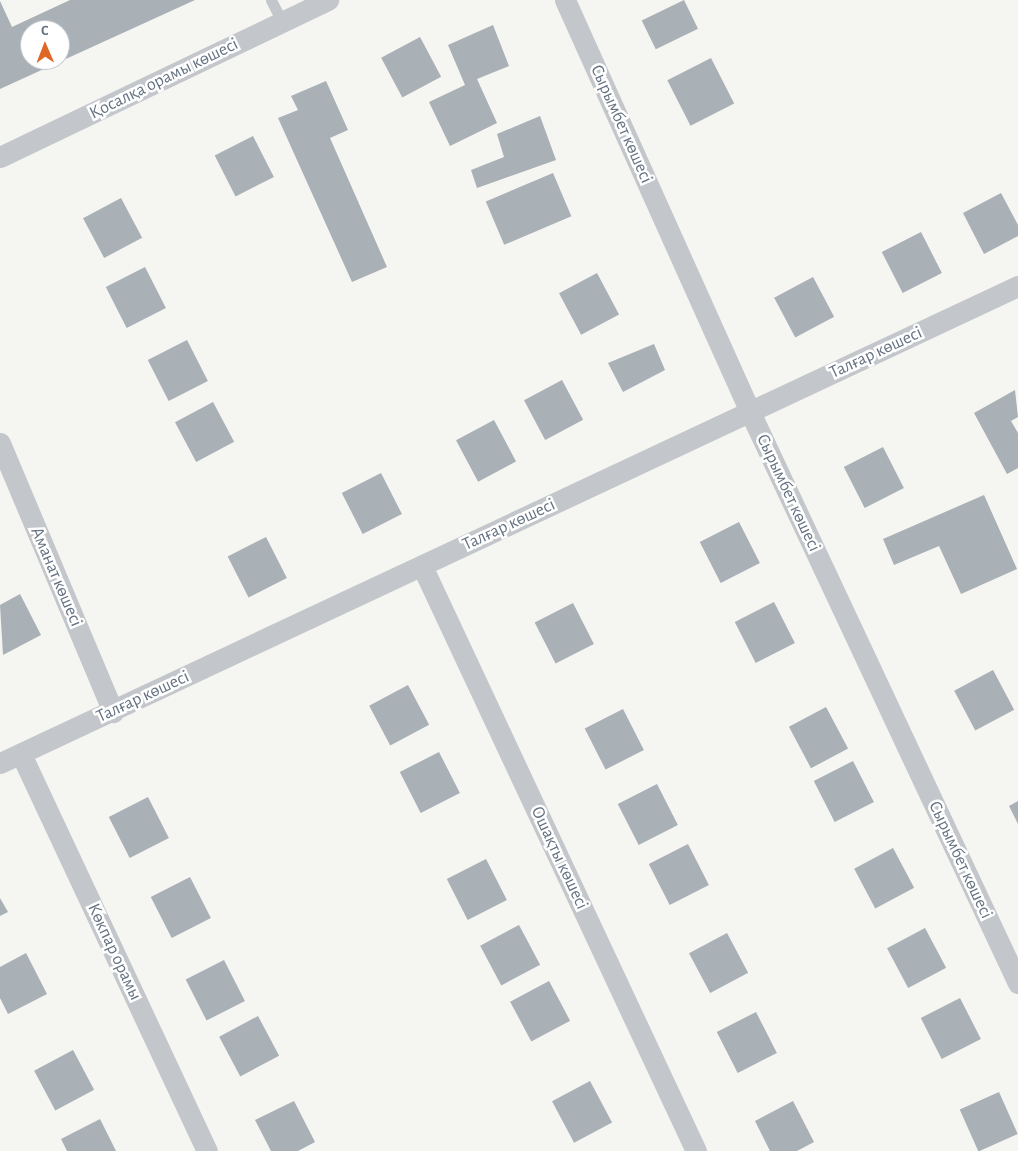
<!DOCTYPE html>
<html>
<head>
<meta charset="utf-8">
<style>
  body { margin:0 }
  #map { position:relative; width:1018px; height:1151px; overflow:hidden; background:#f5f5f2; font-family:"Alegreya Sans",sans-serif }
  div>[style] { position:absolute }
  .building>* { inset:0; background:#a9b0b6; transform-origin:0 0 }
  .service>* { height:11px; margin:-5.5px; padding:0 5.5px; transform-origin:5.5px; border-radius:5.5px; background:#c3c6ca }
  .minor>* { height:21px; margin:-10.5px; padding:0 10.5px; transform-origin:10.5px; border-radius:10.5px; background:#c3c6ca }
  span { translate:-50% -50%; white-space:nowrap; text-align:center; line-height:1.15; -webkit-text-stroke:5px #fff; paint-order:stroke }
  .street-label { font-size:18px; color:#657282 }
  .north { position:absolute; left:20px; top:20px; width:50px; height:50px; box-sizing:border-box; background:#fff; border:1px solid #c1c7cd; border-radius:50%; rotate:359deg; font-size:14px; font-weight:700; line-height:20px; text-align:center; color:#657282 }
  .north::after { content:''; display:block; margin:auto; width:18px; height:22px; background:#df6728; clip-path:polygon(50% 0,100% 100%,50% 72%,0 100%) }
</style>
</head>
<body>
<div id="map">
  <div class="building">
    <div style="clip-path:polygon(evenodd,70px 0,195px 0,0 89px,0 1px,12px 27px,70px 0,30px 30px,60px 30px,60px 60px,30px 60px,30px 30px)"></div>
    <div style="left:684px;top:0;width:32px;height:47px;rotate:64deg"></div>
    <div style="clip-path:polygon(493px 25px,509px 66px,477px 79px,497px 123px,450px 146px,429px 102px,465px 85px,448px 45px)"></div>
    <div style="left:420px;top:37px;width:45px;height:44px;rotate:62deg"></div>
    <div style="left:711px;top:58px;width:51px;height:49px;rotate:63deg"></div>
    <div style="clip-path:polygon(326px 81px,348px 130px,330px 138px,387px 267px,352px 282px,278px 118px,298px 110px,291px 96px)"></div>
    <div style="clip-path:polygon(540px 116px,556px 160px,477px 188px,471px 170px,504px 157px,497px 134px)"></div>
    <div style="left:253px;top:136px;width:46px;height:43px;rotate:63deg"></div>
    <div style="left:553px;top:173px;width:47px;height:73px;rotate:67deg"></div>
    <div style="clip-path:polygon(1001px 193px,1018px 225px,1018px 236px,984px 254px,963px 213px)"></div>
    <div style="left:121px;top:198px;width:45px;height:43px;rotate:62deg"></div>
    <div style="left:921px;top:232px;width:46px;height:44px;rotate:63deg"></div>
    <div style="left:145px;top:267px;width:46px;height:44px;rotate:63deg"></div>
    <div style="left:597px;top:273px;width:47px;height:43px;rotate:62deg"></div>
    <div style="left:813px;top:277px;width:45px;height:44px;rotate:62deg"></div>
    <div style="left:187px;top:340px;width:46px;height:44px;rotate:63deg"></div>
    <div style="clip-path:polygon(654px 344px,665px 370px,623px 392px,608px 363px)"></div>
    <div style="left:562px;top:380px;width:45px;height:43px;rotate:62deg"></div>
    <div style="clip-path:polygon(1015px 390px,1018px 417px,1011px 421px,1018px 433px,1018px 468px,1007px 474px,974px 413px)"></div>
    <div style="left:213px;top:402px;width:45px;height:43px;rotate:62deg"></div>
    <div style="left:494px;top:420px;width:47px;height:43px;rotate:62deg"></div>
    <div style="left:883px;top:447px;width:46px;height:44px;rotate:63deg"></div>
    <div style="left:381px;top:473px;width:46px;height:44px;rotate:63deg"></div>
    <div style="clip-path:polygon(984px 495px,1017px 569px,961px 594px,939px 546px,894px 565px,883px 539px)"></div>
    <div style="left:739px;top:522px;width:46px;height:44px;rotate:63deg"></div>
    <div style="left:266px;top:537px;width:46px;height:43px;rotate:63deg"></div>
    <div style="clip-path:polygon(20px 594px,41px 635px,3px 655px,0 605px)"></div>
    <div style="left:774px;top:602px;width:46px;height:44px;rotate:63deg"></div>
    <div style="left:573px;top:603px;width:46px;height:43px;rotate:63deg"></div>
    <div style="left:993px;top:670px;width:45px;height:44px;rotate:62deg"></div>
    <div style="left:408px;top:685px;width:45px;height:44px;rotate:62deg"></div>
    <div style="left:826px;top:707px;width:47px;height:42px;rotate:62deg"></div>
    <div style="left:623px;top:709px;width:46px;height:43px;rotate:63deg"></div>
    <div style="left:439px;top:752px;width:46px;height:44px;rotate:63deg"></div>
    <div style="left:853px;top:761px;width:46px;height:44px;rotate:63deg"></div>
    <div style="left:657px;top:784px;width:46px;height:44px;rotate:63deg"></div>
    <div style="left:148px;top:797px;width:46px;height:44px;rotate:63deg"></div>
    <div style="clip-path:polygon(1018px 801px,1018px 824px,1009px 806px)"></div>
    <div style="left:688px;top:844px;width:46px;height:44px;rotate:63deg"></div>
    <div style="left:893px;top:848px;width:45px;height:44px;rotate:62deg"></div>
    <div style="left:486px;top:859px;width:46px;height:44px;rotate:63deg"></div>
    <div style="left:190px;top:877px;width:46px;height:44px;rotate:63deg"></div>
    <div style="clip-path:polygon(0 898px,8px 912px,0 916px)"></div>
    <div style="left:519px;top:925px;width:45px;height:44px;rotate:62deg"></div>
    <div style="left:925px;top:928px;width:45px;height:43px;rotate:62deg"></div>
    <div style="left:727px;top:933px;width:45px;height:43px;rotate:62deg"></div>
    <div style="clip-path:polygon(26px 953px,47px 994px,8px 1014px,0 998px,0 967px)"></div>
    <div style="left:224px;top:960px;width:46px;height:43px;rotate:63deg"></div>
    <div style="left:549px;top:981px;width:45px;height:44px;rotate:62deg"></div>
    <div style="left:960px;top:998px;width:46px;height:44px;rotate:63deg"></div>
    <div style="left:756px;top:1012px;width:46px;height:44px;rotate:63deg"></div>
    <div style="left:258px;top:1016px;width:45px;height:44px;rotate:62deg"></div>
    <div style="left:73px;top:1050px;width:45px;height:44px;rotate:62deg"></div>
    <div style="left:590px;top:1081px;width:47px;height:43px;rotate:62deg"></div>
    <div style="left:999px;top:1092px;width:46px;height:43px;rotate:66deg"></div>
    <div style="clip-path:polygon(294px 1101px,315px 1142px,298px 1151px,271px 1151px,255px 1120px)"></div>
    <div style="clip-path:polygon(793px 1101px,814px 1142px,797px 1151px,770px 1151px,755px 1121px)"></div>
    <div style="clip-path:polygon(100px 1119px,116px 1151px,67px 1151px,61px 1139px)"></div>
  </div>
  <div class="service">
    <div style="left:271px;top:0;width:25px;rotate:63deg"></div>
  </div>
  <div class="minor">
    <div style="left:565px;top:0;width:452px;rotate:65.8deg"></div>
    <div style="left:750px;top:412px;width:631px;rotate:64.86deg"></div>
    <div style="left:0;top:157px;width:364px;rotate:-25.6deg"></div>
    <div style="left:0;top:443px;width:292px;rotate:67.2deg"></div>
    <div style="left:422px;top:566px;width:646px;rotate:64.9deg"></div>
    <div style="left:21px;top:754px;width:438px;rotate:64.9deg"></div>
    <div style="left:0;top:763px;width:1124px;rotate:-25.11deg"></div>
  </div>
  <div class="street-label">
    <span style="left:164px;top:79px;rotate:-26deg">Қосалқа орамы көшесі</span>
    <span style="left:621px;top:124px;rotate:66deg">Сырымбет көшесі</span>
    <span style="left:876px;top:353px;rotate:-25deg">Талғар көшесі</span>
    <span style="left:788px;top:493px;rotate:65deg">Сырымбет көшесі</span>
    <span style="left:509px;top:525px;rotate:-25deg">Талғар көшесі</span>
    <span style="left:56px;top:577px;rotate:67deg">Аманат көшесі</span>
    <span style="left:143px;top:697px;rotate:-25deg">Талғар көшесі</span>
    <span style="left:559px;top:858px;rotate:65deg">Ошақты көшесі</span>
    <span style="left:960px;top:860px;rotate:65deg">Сырымбет көшесі</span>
    <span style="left:114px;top:952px;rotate:65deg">Көкпар орамы</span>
  </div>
  <div class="north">С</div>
</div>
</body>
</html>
